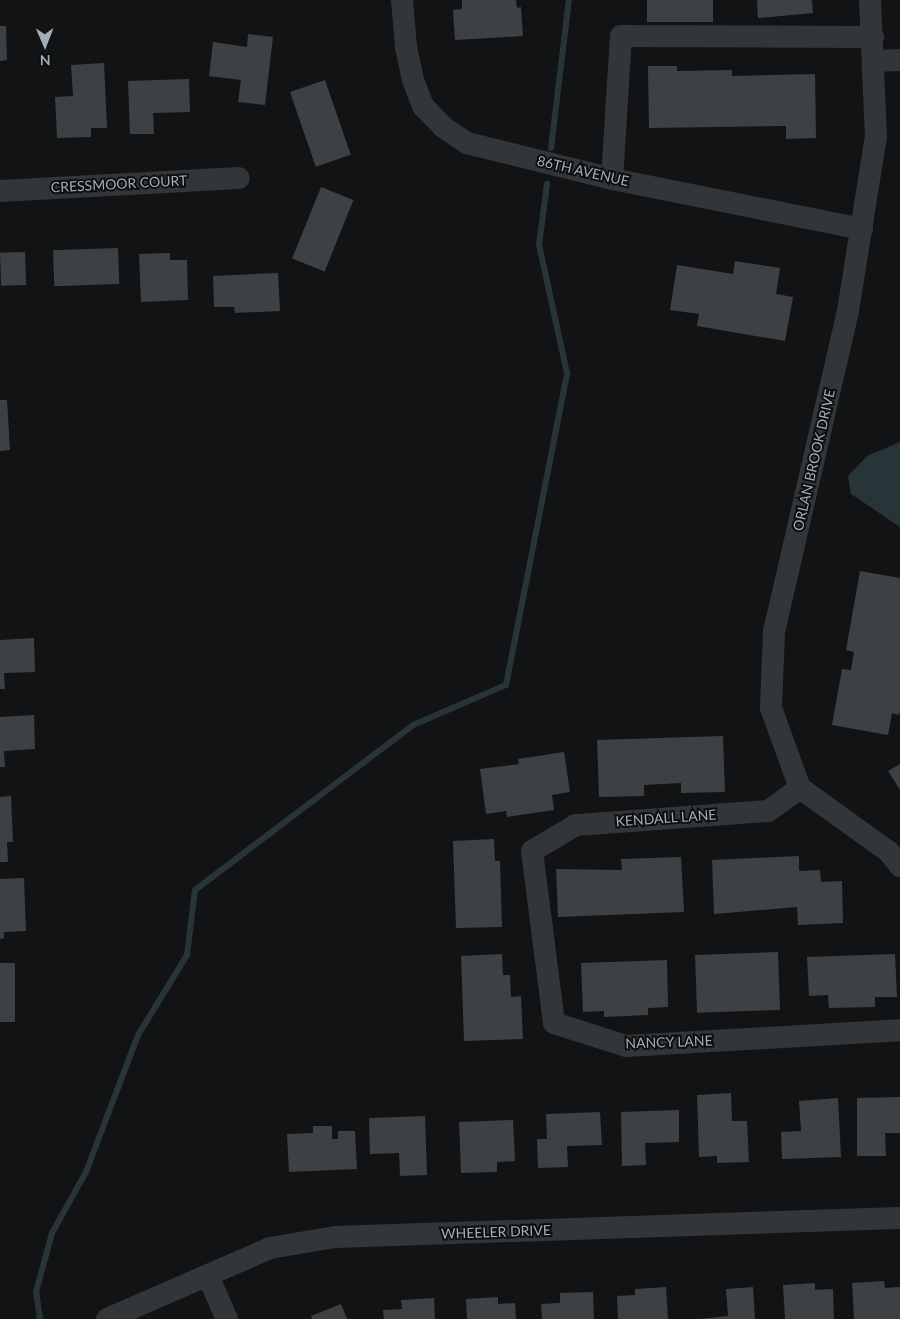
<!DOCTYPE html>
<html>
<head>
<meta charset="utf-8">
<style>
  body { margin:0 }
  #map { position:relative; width:900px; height:1319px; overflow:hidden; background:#121314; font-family:Lato,sans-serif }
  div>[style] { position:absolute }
  .water>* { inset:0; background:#283538 }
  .stream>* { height:6px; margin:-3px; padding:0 3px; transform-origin:3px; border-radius:3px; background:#283538 }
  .building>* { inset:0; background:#3e4144; transform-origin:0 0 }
  .minor>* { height:22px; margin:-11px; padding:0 11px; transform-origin:11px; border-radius:11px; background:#333639 }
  span { translate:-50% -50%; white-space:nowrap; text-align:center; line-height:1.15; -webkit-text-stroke:4px #0d0e0f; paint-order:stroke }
  .street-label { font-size:14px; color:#a3aeb5 }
  .north { position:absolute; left:20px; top:20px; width:50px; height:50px; -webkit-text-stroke:4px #0d0e0f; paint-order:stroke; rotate:179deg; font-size:14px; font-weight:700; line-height:20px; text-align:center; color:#a3aeb5 }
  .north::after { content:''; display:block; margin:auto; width:18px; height:22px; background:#a3aeb5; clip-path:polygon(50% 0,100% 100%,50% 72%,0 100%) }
</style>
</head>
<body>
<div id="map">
  <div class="water">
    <div style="clip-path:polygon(900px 442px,900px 527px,851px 494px,848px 476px,867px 456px)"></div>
  </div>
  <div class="stream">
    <div style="left:551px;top:148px;width:149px;rotate:-83.1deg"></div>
    <div style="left:40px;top:1319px;width:27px;rotate:-98deg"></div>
    <div style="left:36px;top:1292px;width:61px;rotate:-74.8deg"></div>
    <div style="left:52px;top:1233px;width:70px;rotate:-60.9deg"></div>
    <div style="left:86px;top:1172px;width:147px;rotate:-69.2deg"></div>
    <div style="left:138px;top:1035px;width:94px;rotate:-58.5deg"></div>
    <div style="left:187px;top:955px;width:65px;rotate:-83deg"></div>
    <div style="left:195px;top:890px;width:273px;rotate:-37.1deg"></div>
    <div style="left:413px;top:725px;width:101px;rotate:-23.3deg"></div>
    <div style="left:506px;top:685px;width:318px;rotate:-78.9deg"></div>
    <div style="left:567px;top:373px;width:131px;rotate:-102.3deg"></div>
    <div style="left:539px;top:245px;width:62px;rotate:-82.5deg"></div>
  </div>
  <div class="building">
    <div style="clip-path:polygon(462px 0,516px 0,517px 8px,521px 7px,523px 36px,455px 40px,453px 10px,462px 9px)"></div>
    <div style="left:647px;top:0;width:66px;height:22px"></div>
    <div style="clip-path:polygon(757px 0,812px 0,813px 13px,758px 18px)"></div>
    <div style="clip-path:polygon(0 26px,6px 26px,7px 60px,0 61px)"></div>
    <div style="clip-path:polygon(248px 34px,273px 37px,265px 105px,238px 102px,241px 80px,209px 76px,213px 42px,247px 47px)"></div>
    <div style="clip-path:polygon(104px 63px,107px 128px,91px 128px,91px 137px,57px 138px,55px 97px,73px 96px,71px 65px)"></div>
    <div style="clip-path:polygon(648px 66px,677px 66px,677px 71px,732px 70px,732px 76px,815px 74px,816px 138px,786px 139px,786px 126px,649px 128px)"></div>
    <div style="clip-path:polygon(189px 79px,190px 112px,153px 113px,154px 134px,130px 134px,128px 81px)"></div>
    <div style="left:325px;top:80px;width:79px;height:37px;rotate:71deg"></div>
    <div style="left:321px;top:187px;width:35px;height:77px;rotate:22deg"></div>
    <div style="left:118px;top:248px;width:36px;height:65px;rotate:88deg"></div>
    <div style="left:25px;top:252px;width:33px;height:25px;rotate:88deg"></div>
    <div style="clip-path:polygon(170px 253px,170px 260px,187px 260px,188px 300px,141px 302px,139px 254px)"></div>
    <div style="clip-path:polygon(735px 261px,780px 268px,776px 294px,793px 297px,785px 341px,697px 326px,699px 314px,670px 310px,677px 265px,733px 274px)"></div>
    <div style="clip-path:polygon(278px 273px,280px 311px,235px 313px,234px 307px,214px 307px,213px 276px)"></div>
    <div style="clip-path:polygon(0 400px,7px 400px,10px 450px,0 451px)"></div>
    <div style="clip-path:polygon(860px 571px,900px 578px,900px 709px,899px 715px,892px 713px,888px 735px,832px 725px,842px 669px,851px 670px,854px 652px,846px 650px)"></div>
    <div style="clip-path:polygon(34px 638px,35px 672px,4px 673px,5px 689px,0 689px,0 640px)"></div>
    <div style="clip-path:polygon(34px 715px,35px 749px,4px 751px,5px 767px,0 767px,0 717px)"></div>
    <div style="clip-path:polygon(723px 736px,725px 792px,681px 793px,681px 783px,644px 785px,644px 796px,599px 797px,597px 740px)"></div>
    <div style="clip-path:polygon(564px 752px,570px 792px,552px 795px,554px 810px,507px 817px,506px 811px,486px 814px,480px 769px,519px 764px,518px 759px)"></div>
    <div style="clip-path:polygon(900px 764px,900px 790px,888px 771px)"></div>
    <div style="clip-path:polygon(11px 796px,13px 842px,7px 842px,8px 862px,0 862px,0 797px)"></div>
    <div style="clip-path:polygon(494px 839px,495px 861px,500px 861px,502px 927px,456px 928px,453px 841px)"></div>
    <div style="clip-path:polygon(799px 856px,799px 871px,820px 870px,821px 882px,842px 881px,843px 923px,798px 925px,797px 907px,714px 914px,712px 860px)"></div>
    <div style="clip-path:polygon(681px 857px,684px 912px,558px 917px,556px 869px,622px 870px,621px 859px)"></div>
    <div style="clip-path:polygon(24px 878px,26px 931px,4px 932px,4px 938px,0 939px,0 879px)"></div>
    <div style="left:778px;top:952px;width:58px;height:83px;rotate:88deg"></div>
    <div style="clip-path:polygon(502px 954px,503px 975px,510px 975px,511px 997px,521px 996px,523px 1039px,464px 1041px,461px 956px)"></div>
    <div style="clip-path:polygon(895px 954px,897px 997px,875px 997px,875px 1007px,829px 1008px,828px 995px,809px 996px,807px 957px)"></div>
    <div style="clip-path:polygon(667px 960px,668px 1007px,648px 1008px,648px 1015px,604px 1017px,604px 1011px,583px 1012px,581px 963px)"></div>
    <div style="left:0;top:963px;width:15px;height:59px"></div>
    <div style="clip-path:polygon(731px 1093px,732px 1121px,747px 1121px,749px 1162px,717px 1163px,717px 1156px,699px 1157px,697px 1095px)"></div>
    <div style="clip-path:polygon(900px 1097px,900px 1133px,885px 1133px,886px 1156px,857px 1156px,857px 1098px)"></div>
    <div style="clip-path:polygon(838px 1098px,841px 1157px,782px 1159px,781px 1132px,801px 1131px,799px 1101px)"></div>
    <div style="clip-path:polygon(679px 1110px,679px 1142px,645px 1143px,646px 1165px,622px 1166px,621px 1112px)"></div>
    <div style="clip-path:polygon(600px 1112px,602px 1145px,567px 1146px,568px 1167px,538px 1168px,537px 1139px,547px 1139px,546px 1114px)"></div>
    <div style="clip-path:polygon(425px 1116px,427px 1175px,400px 1176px,399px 1153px,370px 1154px,369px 1118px)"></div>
    <div style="clip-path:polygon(513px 1120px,515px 1161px,497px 1162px,497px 1172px,461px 1173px,459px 1122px)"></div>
    <div style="clip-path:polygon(313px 1126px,332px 1126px,332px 1139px,338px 1139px,338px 1131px,355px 1131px,357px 1169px,289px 1172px,287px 1134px,313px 1133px)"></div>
    <div style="clip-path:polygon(884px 1281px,885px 1288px,900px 1287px,900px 1319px,854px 1319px,852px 1283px)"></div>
    <div style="clip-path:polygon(815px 1283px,815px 1290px,833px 1289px,834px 1319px,785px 1319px,783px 1285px)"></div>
    <div style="clip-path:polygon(666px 1287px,668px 1319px,618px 1319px,617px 1296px,635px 1295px,635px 1289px)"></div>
    <div style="clip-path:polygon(753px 1287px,755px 1319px,700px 1319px,728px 1316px,726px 1289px)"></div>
    <div style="clip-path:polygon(593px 1292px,594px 1319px,542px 1319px,541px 1304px,560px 1303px,560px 1293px)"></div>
    <div style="clip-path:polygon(498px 1297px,498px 1304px,515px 1303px,516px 1319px,467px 1319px,466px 1299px)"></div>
    <div style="clip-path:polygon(434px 1298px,435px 1319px,384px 1319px,383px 1310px,402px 1309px,401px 1300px)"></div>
    <div style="clip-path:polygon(341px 1304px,347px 1319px,312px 1319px,311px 1316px)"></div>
  </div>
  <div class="minor">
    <div style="left:402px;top:0;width:47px;rotate:85.1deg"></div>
    <div style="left:406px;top:47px;width:34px;rotate:78deg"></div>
    <div style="left:413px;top:80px;width:28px;rotate:69deg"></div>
    <div style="left:423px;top:106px;width:29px;rotate:46deg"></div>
    <div style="left:443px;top:127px;width:29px;rotate:34deg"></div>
    <div style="left:467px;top:143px;width:149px;rotate:13.9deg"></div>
    <div style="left:612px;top:179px;width:255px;rotate:11.3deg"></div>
    <div style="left:870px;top:0;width:136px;rotate:87.5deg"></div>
    <div style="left:876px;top:136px;width:177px;rotate:99.1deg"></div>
    <div style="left:848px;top:311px;width:328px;rotate:103deg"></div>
    <div style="left:774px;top:631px;width:77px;rotate:92.2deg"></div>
    <div style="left:771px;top:708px;width:85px;rotate:70.1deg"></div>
    <div style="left:800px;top:788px;width:110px;rotate:35.7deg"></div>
    <div style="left:889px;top:852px;width:18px;rotate:52deg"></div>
    <div style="left:874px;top:61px;width:26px;rotate:-2deg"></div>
    <div style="left:612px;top:179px;width:143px;rotate:-86.4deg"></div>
    <div style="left:621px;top:36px;width:252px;rotate:0.2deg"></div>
    <div style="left:0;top:191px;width:239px;rotate:-3.1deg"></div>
    <div style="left:800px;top:788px;width:39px;rotate:144deg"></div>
    <div style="left:768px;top:811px;width:193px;rotate:175.8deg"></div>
    <div style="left:576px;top:825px;width:51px;rotate:149.4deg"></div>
    <div style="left:532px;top:851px;width:173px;rotate:82.7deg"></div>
    <div style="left:554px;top:1023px;width:76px;rotate:17.7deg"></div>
    <div style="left:626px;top:1046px;width:274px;rotate:-3.3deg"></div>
    <div style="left:208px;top:1276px;width:47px;rotate:66.2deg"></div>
    <div style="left:107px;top:1319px;width:178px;rotate:-23.5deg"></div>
    <div style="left:270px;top:1248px;width:66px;rotate:-9.6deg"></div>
    <div style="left:335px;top:1237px;width:565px;rotate:-1.93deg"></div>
  </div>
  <div class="street-label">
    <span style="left:583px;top:171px;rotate:13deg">86TH AVENUE</span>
    <span style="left:119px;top:184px;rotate:-3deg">CRESSMOOR COURT</span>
    <span style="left:814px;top:460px;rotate:-77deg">ORLAN BROOK DRIVE</span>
    <span style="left:666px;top:818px;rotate:-4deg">KENDALL LANE</span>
    <span style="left:669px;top:1042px;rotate:-2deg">NANCY LANE</span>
    <span style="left:496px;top:1232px;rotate:-2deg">WHEELER DRIVE</span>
  </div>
  <div class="north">N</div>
</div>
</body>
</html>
